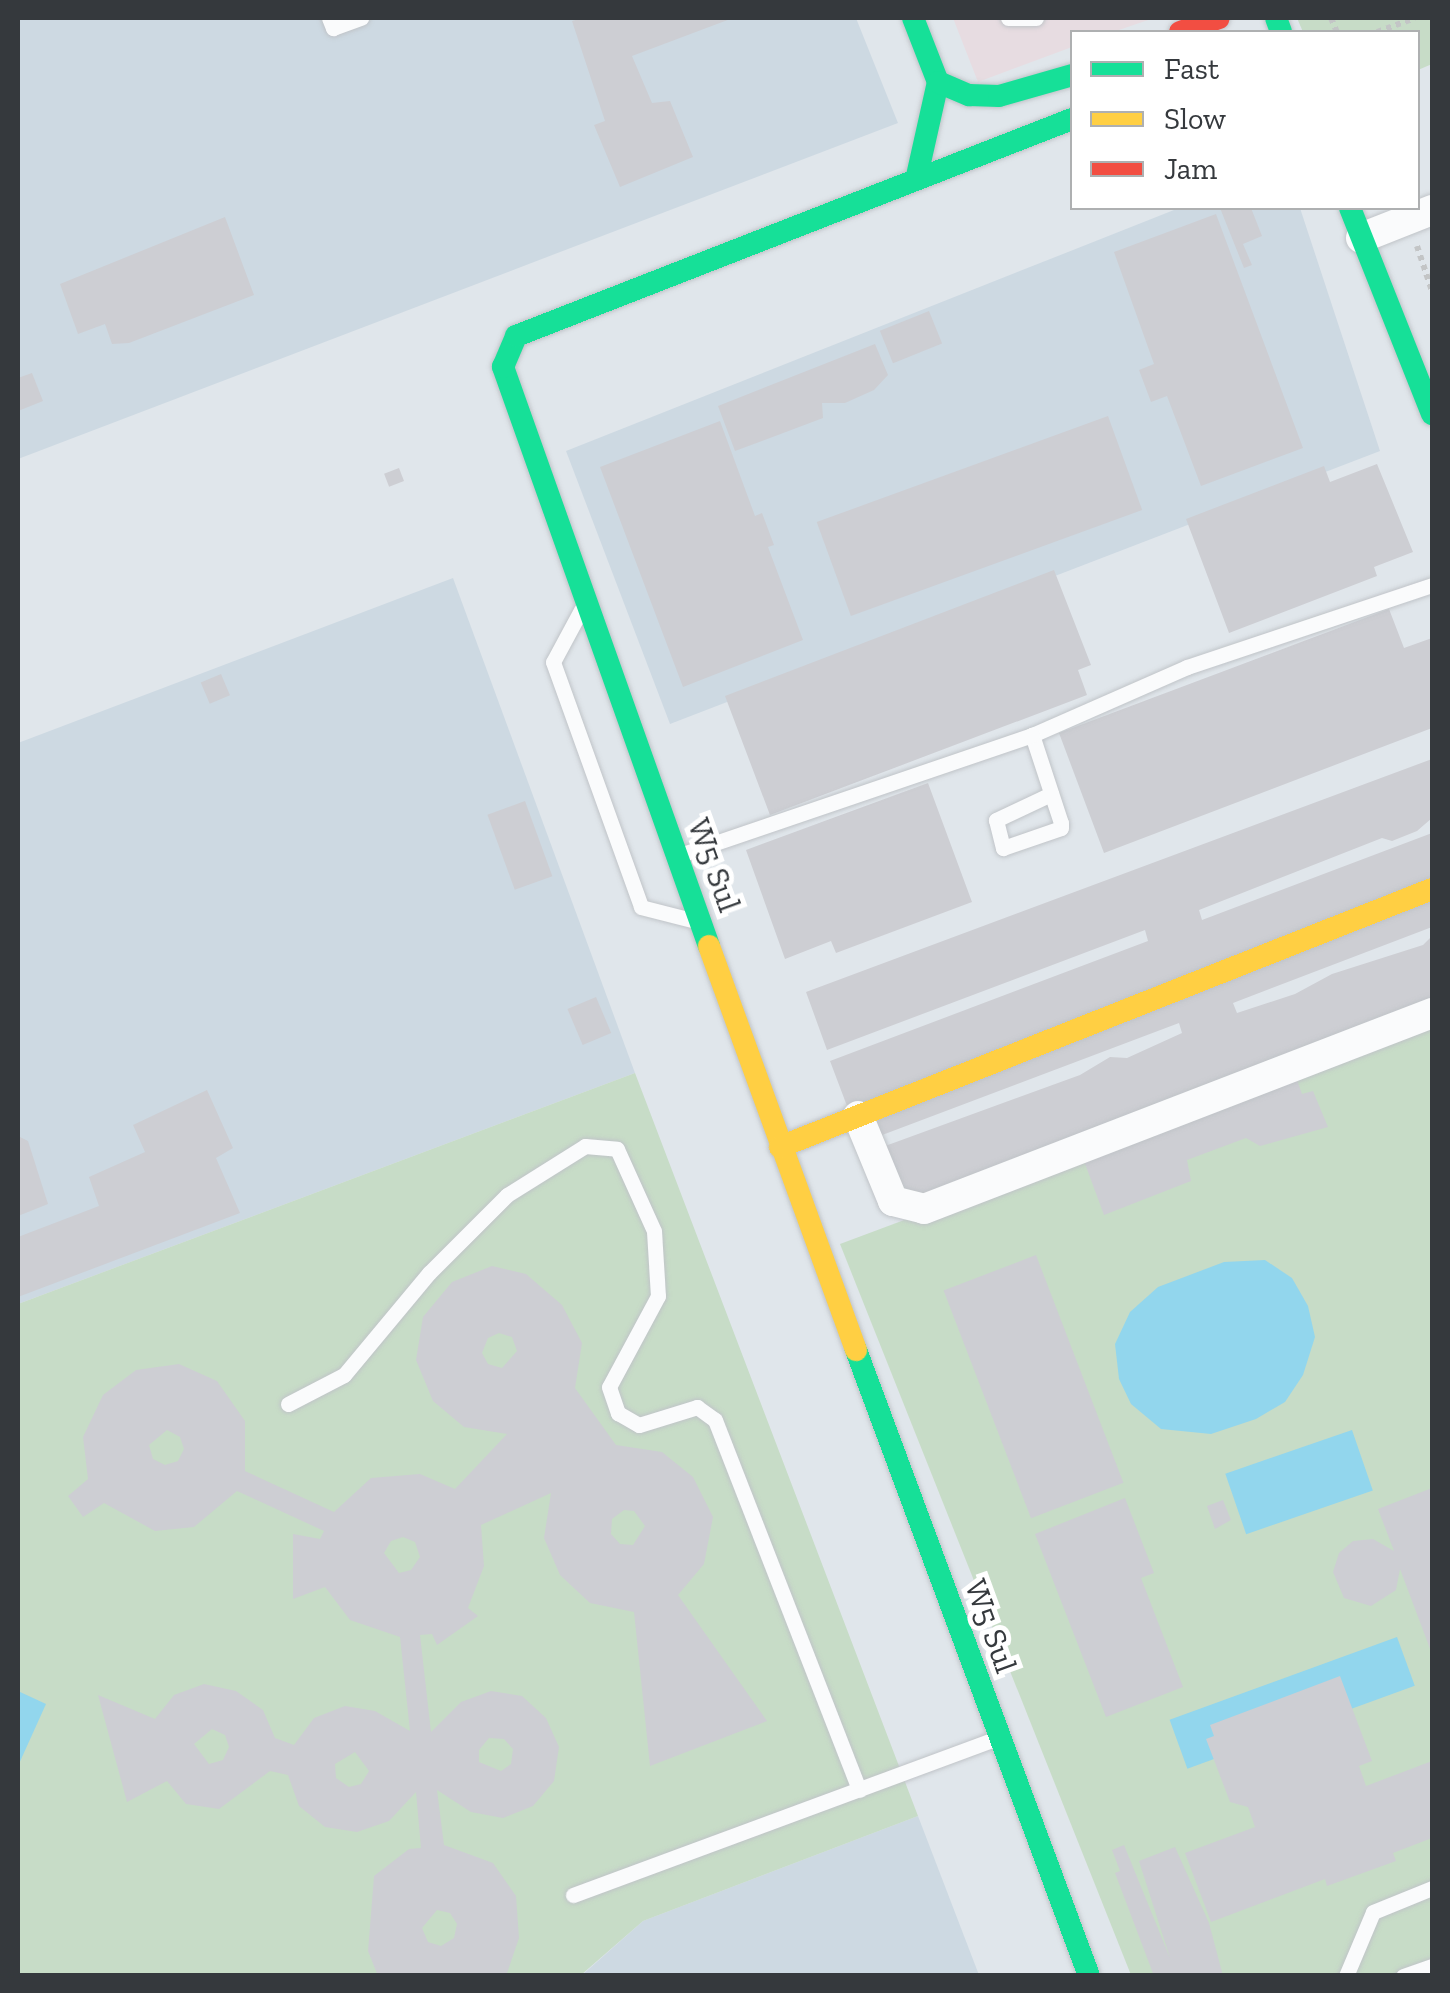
<!DOCTYPE html>
<html>
<head>
<meta charset="utf-8">
<style>
  body { margin:0 }
  #map { position:relative; width:1450px; height:1993px; overflow:hidden; background:#e0e6eb; font-family:"Zilla Slab",serif }
  div>[style] { position:absolute }
  .built>* { inset:0; background:#cdd9e2 }
  .medical>* { inset:0; background:#e7dce1 }
  .green>* { inset:0; background:#c7dcc7 }
  .water>* { inset:0; background:#92d6ed; transform-origin:0 0 }
  .building>* { inset:0; background:#cdced3; transform-origin:0 0 }
  .path>* { height:6px; margin-top:-3px; transform-origin:0; background:repeating-linear-gradient(90deg,#c3c5c6 0 5px,transparent 0 10px) }
  .roads { filter:drop-shadow(0 0 2px #c0c4c8) drop-shadow(0 0 2px #c0c4c8) }
  .lane>* { height:15px; margin:-7.5px; padding:0 7.5px; transform-origin:7.5px; border-radius:7.5px; background:#fafbfc }
  .street>* { height:30px; margin:-15px; padding:0 15px; transform-origin:15px; border-radius:15px; background:#fafbfc }
  .fast>* { height:22px; margin:-11px; padding:0 11px; transform-origin:11px; border-radius:11px; background:#16e098 }
  .slow>* { height:22px; margin:-11px; padding:0 11px; transform-origin:11px; border-radius:11px; background:#ffcf43 }
  .jam>* { height:22px; margin:-11px; padding:0 11px; transform-origin:11px; border-radius:11px; background:#f24e42 }
  span { translate:-50% -50%; white-space:nowrap; text-align:center; line-height:1.15; -webkit-text-stroke:10px #fff; paint-order:stroke }
  .street-label { font-size:32px; color:#35393d }
  .frame { position:absolute; inset:0; border:20px solid #35393d; pointer-events:none }
  .legend { position:absolute; left:1070px; top:30px; width:350px; height:180px; box-sizing:border-box; background:#fff; border:2px solid #aeb0b1; margin:0; padding:12px 18px; list-style:none; font-size:30px; color:#35393d }
  .legend li { display:flex; align-items:center; gap:20px; height:50px }
  .legend b { width:50px; border:2px solid #aeb0b1 }
</style>
</head>
<body>
<div id="map">
  <div class="built">
    <div style="clip-path:polygon(18px 18px,856px 18px,898px 123px,18px 459px)"></div>
    <div style="clip-path:polygon(1179px 208px,1300px 208px,1380px 451px,670px 724px,566px 451px)"></div>
    <div style="clip-path:polygon(453px 578px,635px 1073px,18px 1304px,18px 743px)"></div>
    <div style="clip-path:polygon(918px 1816px,979px 1975px,581px 1976px,643px 1921px)"></div>
  </div>
  <div class="medical">
    <div style="clip-path:polygon(953px 18px,1154px 18px,1113px 32px,1072px 32px,1072px 47px,978px 82px)"></div>
  </div>
  <div class="green">
    <div style="clip-path:polygon(1297px 18px,1432px 18px,1432px 64px,1418px 70px,1418px 32px,1303px 32px)"></div>
    <div style="clip-path:polygon(1432px 1023px,1432px 1975px,1131px 1975px,840px 1244px)"></div>
    <div style="clip-path:polygon(635px 1073px,918px 1816px,643px 1921px,581px 1975px,18px 1976px,18px 1304px)"></div>
  </div>
  <div class="water">
    <div style="clip-path:polygon(1265px 1260px,1292px 1278px,1308px 1306px,1315px 1337px,1303px 1375px,1285px 1402px,1256px 1419px,1211px 1434px,1161px 1429px,1131px 1404px,1119px 1379px,1115px 1344px,1130px 1312px,1158px 1287px,1224px 1262px)"></div>
    <div style="left:1352px;top:1430px;width:64px;height:134px;rotate:71deg"></div>
    <div style="left:1397px;top:1637px;width:52px;height:242px;rotate:70deg"></div>
    <div style="clip-path:polygon(18px 1691px,46px 1704px,18px 1766px)"></div>
  </div>
  <div class="building">
    <div style="clip-path:polygon(582px 18px,733px 18px,632px 56px,652px 103px,670px 101px,693px 157px,620px 187px,594px 125px,605px 121px,572px 21px)"></div>
    <div style="clip-path:polygon(1220px 208px,1251px 208px,1262px 236px,1243px 244px,1252px 265px,1244px 268px)"></div>
    <div style="clip-path:polygon(1216px 214px,1303px 448px,1201px 486px,1167px 396px,1151px 402px,1139px 370px,1154px 364px,1114px 252px)"></div>
    <div style="clip-path:polygon(225px 217px,254px 295px,129px 343px,112px 344px,105px 324px,78px 334px,60px 284px)"></div>
    <div style="left:929px;top:311px;width:35px;height:53px;rotate:68deg"></div>
    <div style="clip-path:polygon(875px 344px,888px 375px,874px 390px,845px 403px,822px 403px,823px 418px,735px 451px,718px 406px)"></div>
    <div style="clip-path:polygon(32px 373px,43px 401px,18px 411px,18px 378px)"></div>
    <div style="left:1108px;top:416px;width:100px;height:310px;rotate:70deg"></div>
    <div style="clip-path:polygon(720px 421px,755px 516px,762px 513px,774px 545px,768px 547px,803px 640px,683px 687px,600px 467px)"></div>
    <div style="clip-path:polygon(1377px 464px,1413px 552px,1374px 567px,1377px 576px,1229px 633px,1186px 519px,1324px 466px,1330px 482px)"></div>
    <div style="left:399px;top:468px;width:14px;height:16px;rotate:69deg"></div>
    <div style="clip-path:polygon(1054px 570px,1091px 665px,1078px 670px,1087px 695px,770px 815px,725px 696px)"></div>
    <div style="clip-path:polygon(1389px 609px,1404px 648px,1432px 638px,1432px 728px,1104px 853px,1059px 733px)"></div>
    <div style="left:221px;top:674px;width:23px;height:22px;rotate:67deg"></div>
    <div style="clip-path:polygon(1432px 759px,1432px 818px,1417px 831px,1392px 841px,1382px 838px,1199px 910px,1202px 920px,1432px 833px,1432px 927px,1233px 1003px,1237px 1013px,1295px 994px,1332px 974px,1423px 945px,1432px 936px,1432px 1004px,888px 1210px,866px 1153px,1080px 1075px,1110px 1057px,1127px 1058px,1182px 1033px,1179px 1023px,861px 1143px,830px 1061px,1148px 941px,1145px 930px,827px 1050px,806px 992px)"></div>
    <div style="clip-path:polygon(928px 783px,972px 902px,836px 953px,831px 941px,785px 959px,746px 850px)"></div>
    <div style="left:525px;top:801px;width:80px;height:40px;rotate:70deg"></div>
    <div style="left:596px;top:997px;width:39px;height:31px;rotate:67deg"></div>
    <div style="clip-path:polygon(1297px 1080px,1302px 1094px,1313px 1091px,1328px 1127px,1260px 1146px,1246px 1138px,1187px 1160px,1191px 1181px,1104px 1215px,1084px 1161px)"></div>
    <div style="clip-path:polygon(207px 1090px,233px 1148px,216px 1158px,240px 1213px,18px 1297px,18px 1237px,99px 1206px,89px 1177px,145px 1152px,133px 1125px)"></div>
    <div style="clip-path:polygon(18px 1136px,28px 1141px,48px 1204px,18px 1216px)"></div>
    <div style="left:1036px;top:1255px;width:244px;height:99px;rotate:69deg"></div>
    <div style="clip-path:polygon(evenodd,492px 1266px,526px 1274px,562px 1305px,582px 1343px,575px 1388px,616px 1445px,662px 1452px,693px 1477px,713px 1517px,704px 1564px,678px 1595px,767px 1721px,650px 1766px,634px 1612px,590px 1603px,560px 1575px,544px 1538px,551px 1493px,481px 1525px,484px 1566px,468px 1608px,478px 1616px,437px 1645px,432px 1634px,420px 1635px,431px 1732px,461px 1702px,491px 1691px,522px 1696px,546px 1718px,559px 1747px,554px 1781px,533px 1806px,503px 1818px,471px 1812px,437px 1790px,444px 1845px,493px 1863px,516px 1896px,519px 1938px,506px 1976px,378px 1976px,368px 1951px,374px 1876px,409px 1849px,421px 1848px,416px 1792px,389px 1821px,357px 1832px,325px 1827px,299px 1806px,288px 1775px,270px 1771px,219px 1809px,186px 1804px,167px 1781px,127px 1802px,98px 1695px,155px 1719px,174px 1695px,204px 1684px,236px 1691px,263px 1710px,275px 1738px,294px 1745px,314px 1718px,345px 1706px,375px 1711px,410px 1731px,400px 1637px,350px 1620px,325px 1587px,293px 1599px,293px 1534px,320px 1539px,324px 1531px,237px 1491px,194px 1527px,155px 1531px,104px 1503px,83px 1517px,68px 1496px,88px 1479px,83px 1437px,103px 1395px,136px 1370px,179px 1364px,217px 1381px,245px 1421px,245px 1471px,334px 1512px,371px 1478px,420px 1474px,455px 1489px,507px 1434px,464px 1427px,433px 1401px,416px 1360px,423px 1317px,452px 1282px,492px 1266px,499px 1333px,512px 1337px,517px 1351px,502px 1368px,488px 1364px,482px 1353px,488px 1338px,499px 1333px,492px 1266px,167px 1430px,180px 1437px,184px 1449px,178px 1461px,165px 1465px,153px 1459px,149px 1445px,167px 1430px,492px 1266px,624px 1510px,634px 1511px,645px 1526px,633px 1545px,620px 1544px,611px 1534px,612px 1519px,624px 1510px,492px 1266px,403px 1537px,415px 1542px,420px 1557px,411px 1570px,399px 1573px,384px 1553px,391px 1541px,403px 1537px,492px 1266px,212px 1729px,225px 1735px,229px 1747px,223px 1760px,209px 1764px,194px 1744px,212px 1729px,492px 1266px,489px 1738px,504px 1739px,513px 1749px,511px 1764px,501px 1771px,479px 1762px,479px 1750px,489px 1738px,492px 1266px,355px 1752px,369px 1771px,361px 1784px,349px 1787px,336px 1778px,335px 1764px,355px 1752px,492px 1266px,437px 1910px,450px 1913px,457px 1924px,454px 1938px,441px 1946px,428px 1942px,422px 1928px,437px 1910px)"></div>
    <div style="clip-path:polygon(1432px 1488px,1432px 1654px,1400px 1569px,1396px 1590px,1371px 1606px,1344px 1598px,1333px 1572px,1339px 1553px,1353px 1541px,1373px 1539px,1394px 1551px,1378px 1509px)"></div>
    <div style="clip-path:polygon(1125px 1498px,1154px 1573px,1141px 1578px,1183px 1687px,1106px 1717px,1035px 1534px)"></div>
    <div style="clip-path:polygon(1223px 1500px,1231px 1520px,1215px 1529px,1207px 1506px)"></div>
    <div style="clip-path:polygon(1340px 1676px,1372px 1761px,1359px 1766px,1366px 1786px,1432px 1761px,1432px 1838px,1393px 1853px,1396px 1861px,1327px 1886px,1325px 1879px,1211px 1922px,1185px 1853px,1255px 1827px,1248px 1807px,1230px 1802px,1206px 1739px,1214px 1736px,1210px 1725px)"></div>
    <div style="clip-path:polygon(1124px 1845px,1170px 1958px,1139px 1861px,1175px 1847px,1209px 1923px,1223px 1976px,1154px 1976px,1115px 1873px,1120px 1871px,1112px 1850px)"></div>
  </div>
  <div class="path">
    <div style="left:1331px;top:18px;width:15px;rotate:67deg"></div>
    <div style="left:1377px;top:32px;width:40px;rotate:-20.2deg"></div>
    <div style="left:1417px;top:246px;width:47px;rotate:71.6deg"></div>
  </div>
  <div class="roads">
    <div class="lane">
      <div style="left:329px;top:18px;width:11px;rotate:68deg"></div>
      <div style="left:333px;top:28px;width:30px;rotate:-20deg"></div>
      <div style="left:1008px;top:18px;width:28px"></div>
      <div style="left:581px;top:610px;width:59px;rotate:118.3deg"></div>
      <div style="left:553px;top:662px;width:260px;rotate:70.2deg"></div>
      <div style="left:641px;top:907px;width:53px;rotate:14.3deg"></div>
      <div style="left:1051px;top:794px;width:61px;rotate:154.7deg"></div>
      <div style="left:996px;top:820px;width:29px;rotate:76deg"></div>
      <div style="left:1003px;top:848px;width:61px;rotate:-19deg"></div>
      <div style="left:1061px;top:828px;width:5px;rotate:-90deg"></div>
      <div style="left:1061px;top:823px;width:93px;rotate:-108.2deg"></div>
      <div style="left:1032px;top:735px;width:169px;rotate:-23.7deg"></div>
      <div style="left:1187px;top:667px;width:258px;rotate:-18.5deg"></div>
      <div style="left:680px;top:855px;width:372px;rotate:-18.8deg"></div>
      <div style="left:288px;top:1404px;width:63px;rotate:-27.4deg"></div>
      <div style="left:344px;top:1375px;width:133px;rotate:-50.2deg"></div>
      <div style="left:429px;top:1273px;width:110px;rotate:-45deg"></div>
      <div style="left:507px;top:1195px;width:92px;rotate:-32.1deg"></div>
      <div style="left:585px;top:1146px;width:32px;rotate:5deg"></div>
      <div style="left:617px;top:1149px;width:90px;rotate:65.7deg"></div>
      <div style="left:654px;top:1231px;width:65px;rotate:86.5deg"></div>
      <div style="left:658px;top:1296px;width:103px;rotate:118.3deg"></div>
      <div style="left:609px;top:1387px;width:28px;rotate:71deg"></div>
      <div style="left:618px;top:1413px;width:24px;rotate:30deg"></div>
      <div style="left:639px;top:1425px;width:61px;rotate:-17.2deg"></div>
      <div style="left:697px;top:1407px;width:22px;rotate:36deg"></div>
      <div style="left:715px;top:1420px;width:397px;rotate:68.7deg"></div>
      <div style="left:573px;top:1895px;width:453px;rotate:-20.3deg"></div>
      <div style="left:1346px;top:1976px;width:69px;rotate:-67.1deg"></div>
      <div style="left:1373px;top:1912px;width:64px;rotate:-22.1deg"></div>
      <div style="left:1403px;top:1976px;width:31px;rotate:-19deg"></div>
    </div>
    <div class="street">
      <div style="left:1361px;top:238px;width:76px;rotate:-21.5deg"></div>
      <div style="left:858px;top:1116px;width:92px;rotate:67.6deg"></div>
      <div style="left:893px;top:1201px;width:32px;rotate:14deg"></div>
      <div style="left:924px;top:1209px;width:544px;rotate:-21.1deg"></div>
    </div>
    <div class="fast">
      <div style="left:913px;top:18px;width:69px;rotate:68.7deg"></div>
      <div style="left:938px;top:82px;width:96px;rotate:102.6deg"></div>
      <div style="left:1276px;top:18px;width:15px;rotate:70deg"></div>
      <div style="left:938px;top:82px;width:34px;rotate:23deg"></div>
      <div style="left:969px;top:95px;width:30px;rotate:2deg"></div>
      <div style="left:999px;top:96px;width:76px;rotate:-16deg"></div>
      <div style="left:1350px;top:208px;width:222px;rotate:68.3deg"></div>
      <div style="left:709px;top:946px;width:615px;rotate:-109.58deg"></div>
      <div style="left:503px;top:367px;width:34px;rotate:-67deg"></div>
      <div style="left:516px;top:336px;width:597px;rotate:-21.32deg"></div>
      <div style="left:856px;top:1350px;width:668px;rotate:69.58deg"></div>
    </div>
    <div class="slow">
      <div style="left:709px;top:946px;width:430px;rotate:70deg"></div>
      <div style="left:780px;top:1147px;width:701px;rotate:-21.59deg"></div>
    </div>
    <div class="jam">
      <div style="left:1180px;top:32px;width:41px;rotate:-19.7deg"></div>
    </div>
  </div>
  <div class="street-label">
    <span style="left:714px;top:865px;rotate:70deg">W5 Sul</span>
    <span style="left:991px;top:1626px;rotate:70deg">W5 Sul</span>
  </div>
  <div class="frame"></div>
  <ul class="legend">
  <li><b style="height:12px;background:#16e098"></b>Fast</li>
  <li><b style="height:12px;background:#ffcf43"></b>Slow</li>
  <li><b style="height:12px;background:#f24e42"></b>Jam</li>
  </ul>
</div>
</body>
</html>
